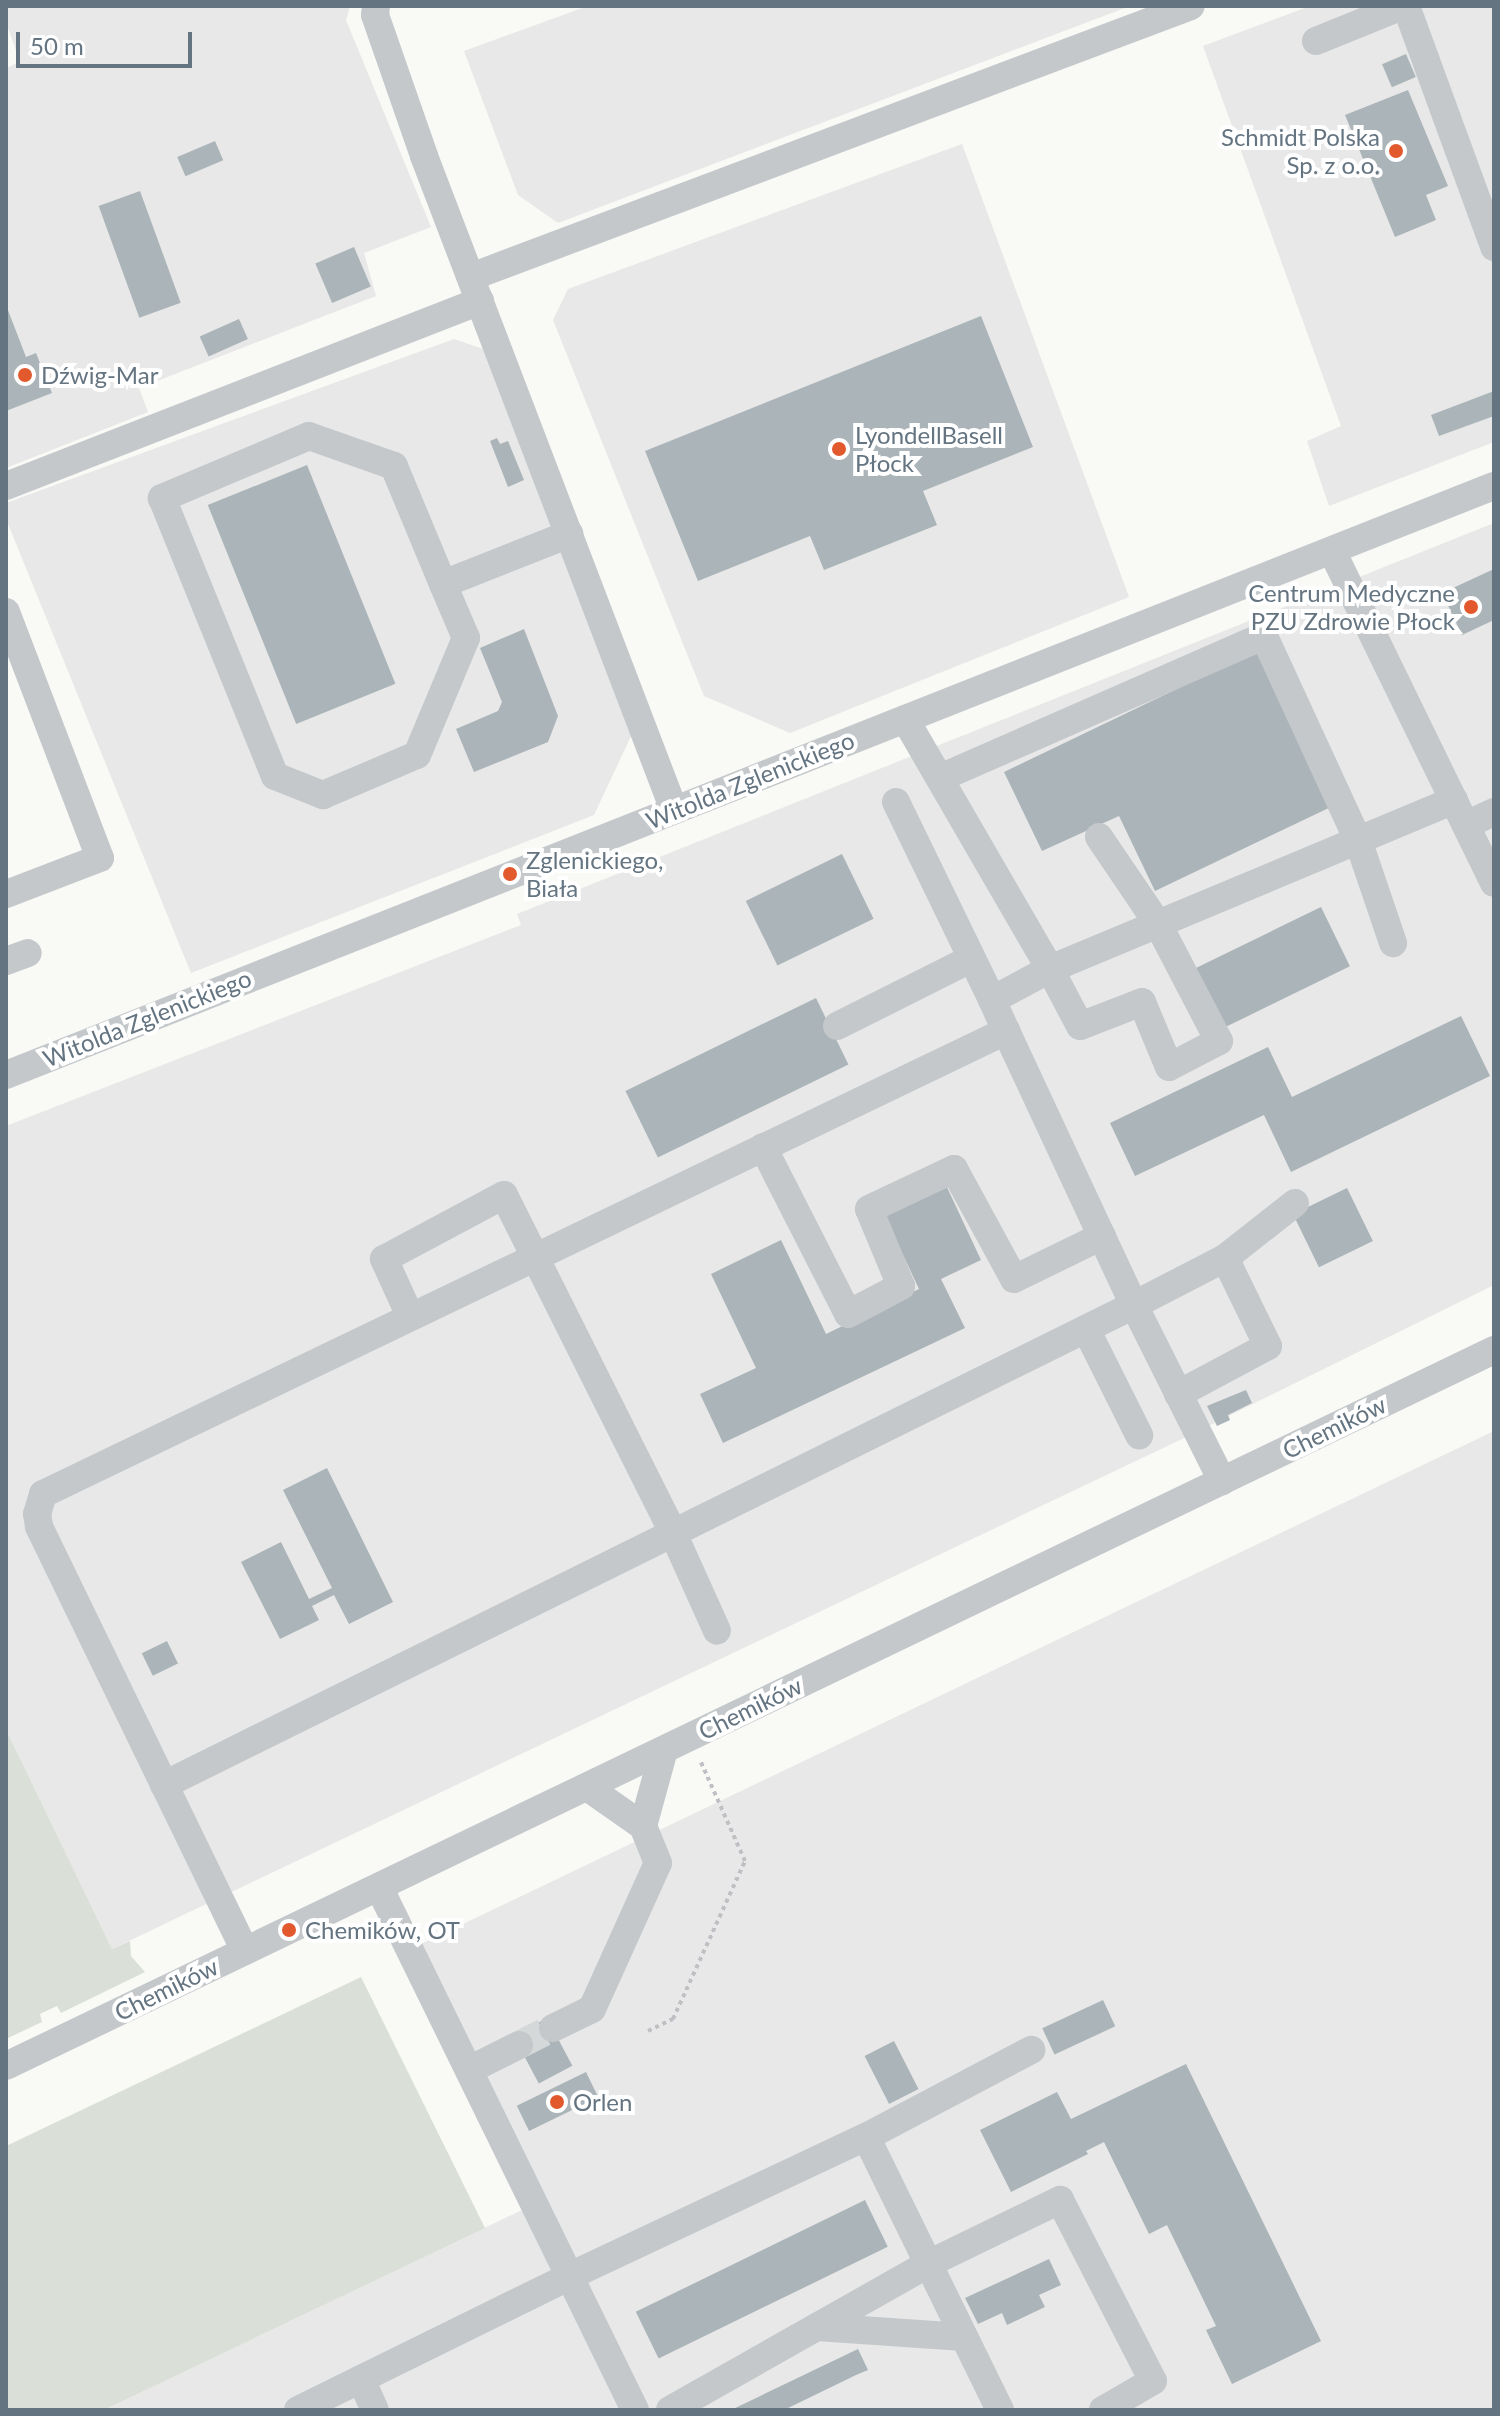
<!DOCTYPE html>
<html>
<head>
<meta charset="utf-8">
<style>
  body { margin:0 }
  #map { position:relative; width:1500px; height:2416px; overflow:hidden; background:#f9f9f6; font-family:Lato,sans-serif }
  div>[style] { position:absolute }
  .built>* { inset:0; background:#e7e8e7 }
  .green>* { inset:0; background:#dae0d7 }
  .building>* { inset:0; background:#abb4b9; transform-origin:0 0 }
  .minor-tunnel>* { height:28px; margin-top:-14px; transform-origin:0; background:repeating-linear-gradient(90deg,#d4d8d9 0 28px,transparent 0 42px) }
  .path>* { height:4px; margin-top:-2px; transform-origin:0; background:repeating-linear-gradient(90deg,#bec0c3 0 4px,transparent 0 8px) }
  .minor>* { height:28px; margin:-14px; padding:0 14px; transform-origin:14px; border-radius:14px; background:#c4c8cb }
  .dots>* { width:22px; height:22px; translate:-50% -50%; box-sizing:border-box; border:4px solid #fff; border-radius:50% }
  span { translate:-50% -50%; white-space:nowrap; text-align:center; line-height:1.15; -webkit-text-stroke:8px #fff; paint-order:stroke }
  .poi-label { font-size:24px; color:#647481 }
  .right { translate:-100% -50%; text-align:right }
  .left { translate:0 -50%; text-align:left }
  .street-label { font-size:24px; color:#647481 }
  .frame { position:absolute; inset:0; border:8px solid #647481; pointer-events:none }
  .scale { position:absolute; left:16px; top:32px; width:176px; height:36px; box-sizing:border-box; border:4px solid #647481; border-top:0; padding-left:10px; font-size:24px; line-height:28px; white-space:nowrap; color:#647481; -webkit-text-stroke:6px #fff; paint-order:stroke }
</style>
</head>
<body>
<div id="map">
  <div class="built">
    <div style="clip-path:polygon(6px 6px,350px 6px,346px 20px,431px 227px,364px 253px,376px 296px,139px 388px,148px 412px,6px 468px,6px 68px,20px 62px,6px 22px)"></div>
    <div style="clip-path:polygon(588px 6px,1130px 6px,558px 223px,518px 195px,464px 51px)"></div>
    <div style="clip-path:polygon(1310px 6px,1494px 6px,1494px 442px,1329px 506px,1307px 441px,1341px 426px,1203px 46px)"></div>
    <div style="clip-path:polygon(962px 144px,1129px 597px,790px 733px,704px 696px,553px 320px,568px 289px)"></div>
    <div style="clip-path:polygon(454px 339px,486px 350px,632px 734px,594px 815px,191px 973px,6px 519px,6px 503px)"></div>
    <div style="clip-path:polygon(1494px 523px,1494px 1285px,1182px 1439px,112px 1949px,6px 1731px,6px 1126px,521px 925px,517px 914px)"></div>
    <div style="clip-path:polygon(1494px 1431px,1494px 2410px,104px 2410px,543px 2200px,419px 1945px)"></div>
  </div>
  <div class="green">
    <div style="clip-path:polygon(6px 1730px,112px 1949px,130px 1941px,131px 1956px,145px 1972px,61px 2013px,57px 2006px,40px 2014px,42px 2022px,6px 2039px)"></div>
    <div style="clip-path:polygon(361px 1977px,485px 2228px,104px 2410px,6px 2410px,6px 2146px)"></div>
  </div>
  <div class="building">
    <div style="left:1406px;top:54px;width:25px;height:26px;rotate:67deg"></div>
    <div style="clip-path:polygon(1408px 90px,1448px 186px,1426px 195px,1436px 220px,1395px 237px,1345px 115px)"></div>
    <div style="left:215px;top:141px;width:21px;height:41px;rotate:67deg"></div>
    <div style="left:140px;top:191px;width:119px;height:44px;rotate:70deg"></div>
    <div style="left:354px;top:247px;width:43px;height:42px;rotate:67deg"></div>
    <div style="clip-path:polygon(6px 305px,26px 357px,36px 353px,52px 393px,6px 411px)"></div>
    <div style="clip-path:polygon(981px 316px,1033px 447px,923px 491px,937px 525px,824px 570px,810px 536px,698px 581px,645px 451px)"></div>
    <div style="left:239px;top:319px;width:22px;height:43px;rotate:66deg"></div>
    <div style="clip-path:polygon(1494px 391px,1494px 416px,1439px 436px,1431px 415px)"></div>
    <div style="clip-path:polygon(497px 438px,500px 444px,508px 441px,524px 480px,508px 487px,490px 441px)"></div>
    <div style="left:307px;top:465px;width:236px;height:107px;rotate:68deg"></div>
    <div style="clip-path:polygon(1494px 569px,1494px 620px,1462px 635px,1442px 593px)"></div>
    <div style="clip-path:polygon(524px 629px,558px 716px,548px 742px,474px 772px,456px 729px,498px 711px,502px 702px,480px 648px)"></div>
    <div style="clip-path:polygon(1260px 649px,1335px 805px,1155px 891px,1119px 816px,1042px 851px,1004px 772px)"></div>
    <div style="left:842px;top:854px;width:72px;height:107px;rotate:64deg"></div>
    <div style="left:1321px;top:907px;width:66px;height:142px;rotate:64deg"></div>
    <div style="left:816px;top:998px;width:74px;height:212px;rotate:64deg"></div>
    <div style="clip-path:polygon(1461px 1016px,1490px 1076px,1291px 1172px,1264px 1115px,1135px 1176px,1110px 1123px,1268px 1047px,1292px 1097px)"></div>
    <div style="clip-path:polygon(945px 1183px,981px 1260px,941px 1279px,965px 1328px,723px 1443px,700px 1394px,756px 1368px,711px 1274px,781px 1240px,826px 1334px,919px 1289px,883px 1212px)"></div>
    <div style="left:1347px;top:1188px;width:59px;height:60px;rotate:64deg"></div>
    <div style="clip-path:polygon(1246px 1390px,1252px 1403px,1228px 1415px,1230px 1420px,1217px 1426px,1207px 1406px)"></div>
    <div style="clip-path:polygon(327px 1468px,393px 1602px,349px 1624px,334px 1595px,312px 1606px,319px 1620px,280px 1639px,241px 1562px,281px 1542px,309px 1599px,332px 1588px,283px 1490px)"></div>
    <div style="left:167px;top:1641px;width:25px;height:28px;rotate:64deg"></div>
    <div style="left:1103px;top:2000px;width:29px;height:67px;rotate:65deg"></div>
    <div style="left:547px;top:2018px;width:54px;height:38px;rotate:62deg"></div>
    <div style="left:894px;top:2041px;width:54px;height:33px;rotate:63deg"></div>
    <div style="clip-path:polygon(1186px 2064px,1321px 2341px,1232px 2384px,1206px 2330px,1216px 2326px,1167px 2225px,1149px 2234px,1104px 2142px,1086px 2151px,1088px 2154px,1011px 2192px,980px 2130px,1057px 2092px,1071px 2119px)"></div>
    <div style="left:586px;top:2072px;width:28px;height:77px;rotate:64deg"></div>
    <div style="left:865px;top:2200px;width:52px;height:255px;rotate:64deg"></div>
    <div style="clip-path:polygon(1049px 2259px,1061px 2285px,1039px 2295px,1045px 2307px,1007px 2325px,1002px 2313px,978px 2324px,965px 2298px)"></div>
    <div style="clip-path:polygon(858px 2349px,868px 2370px,856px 2375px,784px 2410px,731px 2410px)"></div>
  </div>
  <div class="minor-tunnel">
    <div style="left:519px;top:2045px;width:38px;rotate:-27deg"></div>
  </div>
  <div class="path">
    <div style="left:648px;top:2031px;width:28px;rotate:-26deg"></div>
    <div style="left:673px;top:2019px;width:174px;rotate:-65.5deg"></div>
    <div style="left:745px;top:1861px;width:111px;rotate:-114deg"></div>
  </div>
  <div class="minor">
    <div style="left:376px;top:6px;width:9px;rotate:96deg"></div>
    <div style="left:375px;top:15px;width:149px;rotate:70.8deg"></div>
    <div style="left:424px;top:156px;width:700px;rotate:69.08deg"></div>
    <div style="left:1406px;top:6px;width:257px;rotate:69.9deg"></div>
    <div style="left:1316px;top:41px;width:93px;rotate:-22.1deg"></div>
    <div style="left:471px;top:277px;width:769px;rotate:-20.63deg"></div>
    <div style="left:6px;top:486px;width:509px;rotate:-21.32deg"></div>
    <div style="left:1333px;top:553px;width:367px;rotate:64deg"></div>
    <div style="left:443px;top:584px;width:128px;rotate:-112.6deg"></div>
    <div style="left:394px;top:466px;width:90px;rotate:-160.6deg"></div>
    <div style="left:309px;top:436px;width:160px;rotate:157.1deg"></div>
    <div style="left:162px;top:498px;width:300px;rotate:67.9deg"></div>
    <div style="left:275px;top:776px;width:52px;rotate:21.6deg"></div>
    <div style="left:323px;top:795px;width:102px;rotate:-23.1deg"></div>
    <div style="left:417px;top:755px;width:127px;rotate:-67.3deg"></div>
    <div style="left:466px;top:638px;width:59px;rotate:-113.1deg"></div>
    <div style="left:443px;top:584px;width:136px;rotate:-21.6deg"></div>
    <div style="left:6px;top:612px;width:263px;rotate:69.1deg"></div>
    <div style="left:100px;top:858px;width:101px;rotate:159deg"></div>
    <div style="left:940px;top:778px;width:354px;rotate:-23.7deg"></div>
    <div style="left:1264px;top:636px;width:225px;rotate:65.3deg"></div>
    <div style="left:1358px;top:840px;width:109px;rotate:71.2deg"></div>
    <div style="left:896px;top:802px;width:220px;rotate:64.1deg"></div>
    <div style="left:1466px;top:825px;width:31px;rotate:-25deg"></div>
    <div style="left:1099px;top:837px;width:105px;rotate:55.9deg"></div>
    <div style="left:1158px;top:924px;width:132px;rotate:62.5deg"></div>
    <div style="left:1219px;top:1041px;width:56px;rotate:152.5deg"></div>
    <div style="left:1169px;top:1067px;width:70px;rotate:-112.6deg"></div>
    <div style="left:1142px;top:1002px;width:66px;rotate:158.8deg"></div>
    <div style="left:1080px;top:1026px;width:64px;rotate:-117.8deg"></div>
    <div style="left:1050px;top:969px;width:117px;rotate:-22.6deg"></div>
    <div style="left:1158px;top:924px;width:321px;rotate:-22.7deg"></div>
    <div style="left:6px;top:961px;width:23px;rotate:-20deg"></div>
    <div style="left:837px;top:1026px;width:150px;rotate:-26.6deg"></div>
    <div style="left:1006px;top:1031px;width:302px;rotate:65deg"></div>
    <div style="left:1134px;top:1305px;width:102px;rotate:-27.3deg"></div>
    <div style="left:1225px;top:1258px;width:98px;rotate:64deg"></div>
    <div style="left:1268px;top:1346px;width:102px;rotate:151.9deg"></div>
    <div style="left:6px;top:1075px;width:1600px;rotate:-21.6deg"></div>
    <div style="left:763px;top:1147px;width:187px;rotate:63deg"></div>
    <div style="left:848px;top:1314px;width:60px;rotate:-27.8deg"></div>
    <div style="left:901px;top:1286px;width:83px;rotate:-112.6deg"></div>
    <div style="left:869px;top:1209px;width:94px;rotate:-25.2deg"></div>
    <div style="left:954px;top:1169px;width:125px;rotate:61.4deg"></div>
    <div style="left:1014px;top:1279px;width:98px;rotate:-26deg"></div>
    <div style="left:1225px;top:1258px;width:89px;rotate:-38.2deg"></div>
    <div style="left:410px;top:1316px;width:63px;rotate:-114.5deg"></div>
    <div style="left:384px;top:1259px;width:136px;rotate:-28.1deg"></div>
    <div style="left:504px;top:1195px;width:378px;rotate:63.4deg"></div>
    <div style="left:673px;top:1533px;width:107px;rotate:65.8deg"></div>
    <div style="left:1086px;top:1329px;width:119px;rotate:63.4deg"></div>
    <div style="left:164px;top:1785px;width:1082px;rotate:-26.33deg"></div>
    <div style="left:1134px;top:1305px;width:197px;rotate:63.4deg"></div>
    <div style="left:587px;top:1787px;width:68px;rotate:34.9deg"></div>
    <div style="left:379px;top:1887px;width:582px;rotate:63.92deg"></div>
    <div style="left:245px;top:1951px;width:472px;rotate:-115.9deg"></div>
    <div style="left:39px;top:1526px;width:12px;rotate:-99deg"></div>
    <div style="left:37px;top:1514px;width:21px;rotate:-73deg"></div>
    <div style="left:43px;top:1494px;width:1069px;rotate:-25.68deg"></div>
    <div style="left:1006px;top:1031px;width:34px;rotate:-114deg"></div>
    <div style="left:992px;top:1000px;width:66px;rotate:-28.1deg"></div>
    <div style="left:1050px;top:969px;width:289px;rotate:-120.1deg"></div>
    <div style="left:553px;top:2028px;width:43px;rotate:-26deg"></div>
    <div style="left:592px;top:2009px;width:160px;rotate:-65.7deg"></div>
    <div style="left:658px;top:1863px;width:40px;rotate:-112deg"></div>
    <div style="left:643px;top:1826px;width:79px;rotate:-74.6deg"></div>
    <div style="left:6px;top:2066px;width:1651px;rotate:-25.7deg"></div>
    <div style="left:469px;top:2070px;width:56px;rotate:-26.6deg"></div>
    <div style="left:817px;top:2327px;width:147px;rotate:3.9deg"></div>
    <div style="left:361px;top:2379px;width:34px;rotate:66deg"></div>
    <div style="left:298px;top:2410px;width:303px;rotate:-26.2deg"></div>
    <div style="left:570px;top:2276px;width:327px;rotate:-25.2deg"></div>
    <div style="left:670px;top:2410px;width:296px;rotate:-29.5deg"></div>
    <div style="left:928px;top:2264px;width:147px;rotate:-25.9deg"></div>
    <div style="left:1060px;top:2200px;width:203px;rotate:62.8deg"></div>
    <div style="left:1153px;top:2381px;width:58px;rotate:149.9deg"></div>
    <div style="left:1000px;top:2410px;width:304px;rotate:-116.1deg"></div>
    <div style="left:866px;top:2137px;width:187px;rotate:-27.8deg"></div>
  </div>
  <div class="dots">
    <div style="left:1396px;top:151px;background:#e2592d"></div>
    <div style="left:25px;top:375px;background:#e2592d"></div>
    <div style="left:839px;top:449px;background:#e2592d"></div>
    <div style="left:1471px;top:607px;background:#e2592d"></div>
    <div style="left:510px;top:874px;background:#e2592d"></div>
    <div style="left:289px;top:1930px;background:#e2592d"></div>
    <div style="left:557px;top:2102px;background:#e2592d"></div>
  </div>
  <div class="poi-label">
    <span class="right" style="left:1380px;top:151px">Schmidt Polska<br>Sp. z o.o.</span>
    <span class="left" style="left:41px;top:375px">Dźwig-Mar</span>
    <span class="left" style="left:855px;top:449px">LyondellBasell<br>Płock</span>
    <span class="right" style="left:1455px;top:607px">Centrum Medyczne<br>PZU Zdrowie Płock</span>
    <span class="left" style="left:526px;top:874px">Zglenickiego,<br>Biała</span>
    <span class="left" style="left:305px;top:1930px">Chemików, OT</span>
    <span class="left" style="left:573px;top:2102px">Orlen</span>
  </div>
  <div class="street-label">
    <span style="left:750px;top:780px;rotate:-22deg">Witolda Zglenickiego</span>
    <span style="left:147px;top:1018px;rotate:-22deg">Witolda Zglenickiego</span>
    <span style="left:1334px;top:1427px;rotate:-26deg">Chemików</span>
    <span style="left:750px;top:1708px;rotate:-26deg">Chemików</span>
    <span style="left:166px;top:1989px;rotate:-26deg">Chemików</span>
  </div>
  <div class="frame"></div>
  <div class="scale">50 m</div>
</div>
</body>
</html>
